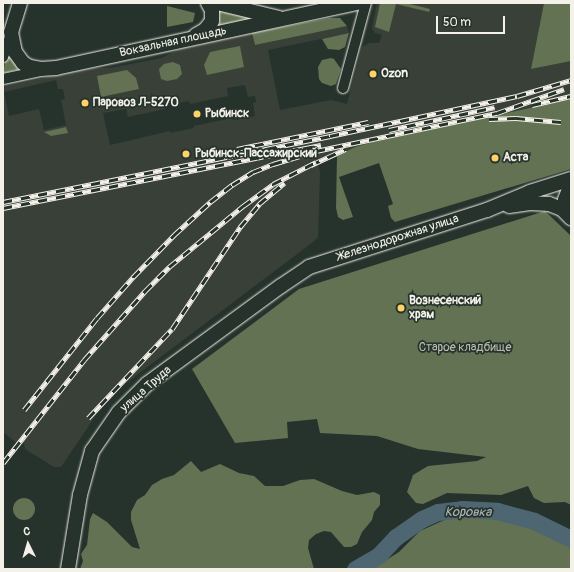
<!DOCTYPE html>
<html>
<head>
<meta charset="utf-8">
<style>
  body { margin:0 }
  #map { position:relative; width:574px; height:572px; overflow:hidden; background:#26332d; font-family:Pangolin,sans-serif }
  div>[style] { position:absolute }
  .built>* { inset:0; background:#394037 }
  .green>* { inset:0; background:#627253 }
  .round { border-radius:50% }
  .river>* { height:17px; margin:-8.5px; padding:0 8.5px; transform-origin:8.5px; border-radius:8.5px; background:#4e6672 }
  .roads { filter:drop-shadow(0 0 1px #f4f1e8) drop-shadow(0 0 1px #f4f1e8) }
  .street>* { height:10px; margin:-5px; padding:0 5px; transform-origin:5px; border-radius:5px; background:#26332d }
  .secondary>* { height:14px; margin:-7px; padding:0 7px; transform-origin:7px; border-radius:7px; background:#26332d }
  .rail>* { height:4.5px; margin-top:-2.25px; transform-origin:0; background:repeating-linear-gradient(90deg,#26332d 0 9px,#f4f1e8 0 18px); box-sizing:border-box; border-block:1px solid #f4f1e8 }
  .dots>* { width:11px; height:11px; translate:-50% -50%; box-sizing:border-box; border:2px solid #26332d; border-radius:50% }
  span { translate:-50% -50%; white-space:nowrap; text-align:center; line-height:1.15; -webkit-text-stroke:3.5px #26332d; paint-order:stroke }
  .street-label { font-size:12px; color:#f4f1e8 }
  .poi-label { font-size:12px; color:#f4f1e8; font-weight:700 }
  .left { translate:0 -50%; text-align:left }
  .park-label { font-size:12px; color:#babeac }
  .water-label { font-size:13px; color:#b2b9b9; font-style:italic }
  .frame { position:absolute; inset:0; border:4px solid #f4f1e8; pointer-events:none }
  .north { position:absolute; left:8px; top:524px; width:40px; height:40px; -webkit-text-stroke:3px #26332d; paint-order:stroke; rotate:355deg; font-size:11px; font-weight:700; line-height:16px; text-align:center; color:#f4f1e8 }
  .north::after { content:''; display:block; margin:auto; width:14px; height:18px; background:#f4f1e8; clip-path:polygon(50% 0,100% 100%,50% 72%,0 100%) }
  .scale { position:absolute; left:436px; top:16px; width:69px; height:18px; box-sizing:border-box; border:2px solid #f4f1e8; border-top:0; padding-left:5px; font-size:12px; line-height:14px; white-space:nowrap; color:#f4f1e8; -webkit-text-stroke:3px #26332d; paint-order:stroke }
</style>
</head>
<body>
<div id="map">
  <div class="built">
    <div style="clip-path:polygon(evenodd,377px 3px,544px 3px,531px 69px,571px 61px,571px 99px,373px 142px,355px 147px,318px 165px,320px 172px,318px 237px,313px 242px,121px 387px,98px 412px,61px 467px,54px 467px,25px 449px,24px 444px,21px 442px,19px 445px,3px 432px,3px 87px,90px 68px,110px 68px,162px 58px,179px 49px,252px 33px,255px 45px,347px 26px,349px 33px,268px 50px,280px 110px,331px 100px,347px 104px,362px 47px,369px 43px,379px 43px,382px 35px,375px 33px,372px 28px,377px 3px,56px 80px,58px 89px,63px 89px,65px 99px,61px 100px,66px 125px,44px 130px,39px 109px,9px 116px,4px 92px,56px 80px,377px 3px,245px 85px,248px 97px,255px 96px,256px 102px,253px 103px,255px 116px,233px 120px,232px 118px,194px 126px,194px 128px,170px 133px,170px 131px,110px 145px,103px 113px,126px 109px,128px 117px,165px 109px,164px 106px,189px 101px,190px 104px,228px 96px,227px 88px,245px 85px,377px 3px,66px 127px,67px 133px,45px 132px,66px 127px)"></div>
  </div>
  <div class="green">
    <div style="clip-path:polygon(380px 3px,406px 3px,430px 9px,429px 12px,396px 4px,389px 32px,375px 27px)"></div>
    <div style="clip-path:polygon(544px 3px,571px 3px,571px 61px,531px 69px)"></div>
    <div style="clip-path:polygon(167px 6px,195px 13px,193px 22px,167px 27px)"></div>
    <div style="clip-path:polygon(218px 10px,269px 19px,218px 27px,215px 25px)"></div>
    <div style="clip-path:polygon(329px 18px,340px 18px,347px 26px,255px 45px,252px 33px)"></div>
    <div style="clip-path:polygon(349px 33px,345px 47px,339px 50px,328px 49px,322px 39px)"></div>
    <div style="clip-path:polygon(240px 46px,244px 67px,207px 75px,204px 65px,210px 52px)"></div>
    <div style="clip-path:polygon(7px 51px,26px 68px,3px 73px)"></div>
    <div style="clip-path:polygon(331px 58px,334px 59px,341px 69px,336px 84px,331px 86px,322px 83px,319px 79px,318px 67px,322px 60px)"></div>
    <div style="clip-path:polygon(173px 62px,180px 65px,182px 74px,177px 79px,167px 81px,161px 79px,159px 69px,164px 64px)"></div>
    <div style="clip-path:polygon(127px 70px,136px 78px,139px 89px,101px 97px,97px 76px)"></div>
    <div style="clip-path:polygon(571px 99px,571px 169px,395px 222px,391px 218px,388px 206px,393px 204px,379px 163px,339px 177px,353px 217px,343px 220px,338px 217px,336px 208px,337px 156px,355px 147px,373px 142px)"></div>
    <div style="clip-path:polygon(66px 127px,68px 133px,51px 136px,44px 132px)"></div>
    <div style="clip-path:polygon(545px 211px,571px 236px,571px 505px,565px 502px,544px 503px,534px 498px,528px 486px,501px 495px,447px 493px,423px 504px,416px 503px,407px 492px,413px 475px,428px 466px,477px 461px,486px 457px,418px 449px,377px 436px,320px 433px,317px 419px,287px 422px,288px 438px,235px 443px,192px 369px,299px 289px)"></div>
    <div style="clip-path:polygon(191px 461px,201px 472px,220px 464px,239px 473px,254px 476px,265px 486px,283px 486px,300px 480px,314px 479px,342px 491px,357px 495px,374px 492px,380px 495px,380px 505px,374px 512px,372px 520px,362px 532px,357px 544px,351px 547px,344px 547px,331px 532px,324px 531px,316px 534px,309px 540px,308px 548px,314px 569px,80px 569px,83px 561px,81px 554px,87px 545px,90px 519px,93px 513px,107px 522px,132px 547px,140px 549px,131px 520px,131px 512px,137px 500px,145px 495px,152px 485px,162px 479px,174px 475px)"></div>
    <div class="round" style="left:13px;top:498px;width:22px;height:22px"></div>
    <div style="clip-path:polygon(488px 515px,540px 528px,571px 545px,571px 569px,366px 569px,374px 564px,383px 562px,399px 552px,420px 531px,451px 517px)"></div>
  </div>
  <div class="river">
    <div style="left:355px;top:569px;width:28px;rotate:-30deg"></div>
    <div style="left:379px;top:555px;width:25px;rotate:-47deg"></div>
    <div style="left:396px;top:537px;width:32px;rotate:-35deg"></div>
    <div style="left:422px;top:519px;width:17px;rotate:-24deg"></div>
    <div style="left:438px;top:512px;width:24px;rotate:-7deg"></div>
    <div style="left:462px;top:509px;width:35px;rotate:3deg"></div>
    <div style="left:497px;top:511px;width:38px;rotate:15deg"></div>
    <div style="left:534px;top:521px;width:41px;rotate:25.9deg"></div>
  </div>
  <div class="roads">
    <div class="street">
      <div style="left:3px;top:57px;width:24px;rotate:-71deg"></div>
      <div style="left:3px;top:79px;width:38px;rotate:-12deg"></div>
      <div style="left:343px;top:88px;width:88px;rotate:-74.9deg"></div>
    </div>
    <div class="secondary">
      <div style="left:20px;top:3px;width:30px;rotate:107deg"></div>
      <div style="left:11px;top:32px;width:20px;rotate:79deg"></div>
      <div style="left:15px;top:52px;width:14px;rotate:54deg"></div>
      <div style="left:23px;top:63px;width:8px;rotate:30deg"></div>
      <div style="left:30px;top:67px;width:11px;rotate:10deg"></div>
      <div style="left:41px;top:69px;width:15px;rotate:-4deg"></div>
      <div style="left:56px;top:68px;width:308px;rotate:-12.2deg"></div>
      <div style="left:217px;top:3px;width:64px;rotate:13.6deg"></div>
      <div style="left:196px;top:35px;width:10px;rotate:-29deg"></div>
      <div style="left:205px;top:30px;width:11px;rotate:-52deg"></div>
      <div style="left:212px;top:21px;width:11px;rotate:-90deg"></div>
      <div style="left:212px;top:10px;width:8px;rotate:-120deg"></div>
      <div style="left:571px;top:184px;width:17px;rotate:111deg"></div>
      <div style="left:565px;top:200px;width:8px;rotate:83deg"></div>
      <div style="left:566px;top:208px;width:10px;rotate:61deg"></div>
      <div style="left:509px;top:206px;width:21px;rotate:-8deg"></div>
      <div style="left:530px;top:203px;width:19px;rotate:3deg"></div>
      <div style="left:549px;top:204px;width:14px;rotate:21deg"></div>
      <div style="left:562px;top:209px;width:13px;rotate:45deg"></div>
      <div style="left:68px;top:569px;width:75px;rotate:-80.8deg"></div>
      <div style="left:80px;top:495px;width:46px;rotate:-74.7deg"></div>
      <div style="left:92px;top:451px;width:47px;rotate:-55.3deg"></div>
      <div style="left:119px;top:412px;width:40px;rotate:-45deg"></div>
      <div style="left:147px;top:384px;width:166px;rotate:-36.2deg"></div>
      <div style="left:281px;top:286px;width:34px;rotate:-34deg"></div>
      <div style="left:309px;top:267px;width:187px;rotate:-17.8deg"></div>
      <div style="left:487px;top:210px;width:47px;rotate:-22.7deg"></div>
      <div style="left:530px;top:192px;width:43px;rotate:-17.6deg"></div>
    </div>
  </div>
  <div class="rail">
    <div style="left:532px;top:105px;width:40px;rotate:-13deg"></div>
    <div style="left:489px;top:119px;width:27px;rotate:-2deg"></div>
    <div style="left:516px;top:118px;width:45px;rotate:5.1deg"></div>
    <div style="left:389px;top:130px;width:108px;rotate:-12.2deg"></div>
    <div style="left:237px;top:149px;width:134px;rotate:-11.6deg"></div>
    <div style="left:311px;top:165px;width:38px;rotate:-25deg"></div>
    <div style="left:3px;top:202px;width:334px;rotate:-11.4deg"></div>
    <div style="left:330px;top:136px;width:191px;rotate:-12.1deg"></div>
    <div style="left:517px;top:96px;width:56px;rotate:-16.5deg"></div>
    <div style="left:3px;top:208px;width:324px;rotate:-11.2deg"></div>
    <div style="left:24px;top:410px;width:117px;rotate:-51.6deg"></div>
    <div style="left:97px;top:318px;width:55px;rotate:-48.7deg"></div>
    <div style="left:133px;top:277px;width:59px;rotate:-45.7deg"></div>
    <div style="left:174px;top:235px;width:49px;rotate:-42.5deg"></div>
    <div style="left:210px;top:202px;width:28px;rotate:-38deg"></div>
    <div style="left:232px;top:185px;width:25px;rotate:-32deg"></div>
    <div style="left:253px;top:172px;width:22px;rotate:-22deg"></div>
    <div style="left:273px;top:164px;width:45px;rotate:-16.8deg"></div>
    <div style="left:316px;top:151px;width:185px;rotate:-11.9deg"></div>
    <div style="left:497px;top:113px;width:71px;rotate:-19.7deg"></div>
    <div style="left:88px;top:418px;width:122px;rotate:-46.7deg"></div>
    <div style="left:172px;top:329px;width:123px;rotate:-56.3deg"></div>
    <div style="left:240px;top:227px;width:30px;rotate:-50deg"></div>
    <div style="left:259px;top:204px;width:33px;rotate:-40deg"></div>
    <div style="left:3px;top:463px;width:131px;rotate:-51.8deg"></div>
    <div style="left:84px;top:360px;width:92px;rotate:-48.5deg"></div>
    <div style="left:145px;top:291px;width:34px;rotate:-45deg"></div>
    <div style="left:169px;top:267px;width:96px;rotate:-39.5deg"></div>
    <div style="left:243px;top:206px;width:37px;rotate:-36deg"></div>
    <div style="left:273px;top:184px;width:48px;rotate:-27.1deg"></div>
  </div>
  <div class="dots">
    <div style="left:373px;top:74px;background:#ffd166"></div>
    <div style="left:85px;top:103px;background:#ffd166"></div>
    <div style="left:197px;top:114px;background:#ffd166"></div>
    <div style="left:186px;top:154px;background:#ffd166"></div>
    <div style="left:495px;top:158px;background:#ffd166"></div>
    <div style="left:401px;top:308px;background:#ffd166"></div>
  </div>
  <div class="street-label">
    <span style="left:173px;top:42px;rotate:-12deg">Вокзальная площадь</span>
    <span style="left:398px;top:238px;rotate:-18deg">Железнодорожная улица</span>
    <span style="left:146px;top:389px;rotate:-41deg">улица Труда</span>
  </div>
  <div class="poi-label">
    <span class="left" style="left:381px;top:74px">Ozon</span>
    <span class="left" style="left:93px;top:103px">Паровоз Л-5270</span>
    <span class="left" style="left:205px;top:114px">Рыбинск</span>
    <span class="left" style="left:195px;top:154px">Рыбинск-Пассажирский</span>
    <span class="left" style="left:503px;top:158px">Аста</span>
    <span class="left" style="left:409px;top:308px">Вознесенский<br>храм</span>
  </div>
  <div class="park-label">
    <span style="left:465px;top:348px">Старое кладбище</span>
  </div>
  <div class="water-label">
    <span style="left:468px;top:512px">Коровка</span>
  </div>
  <div class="frame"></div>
  <div class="north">С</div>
  <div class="scale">50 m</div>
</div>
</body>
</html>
